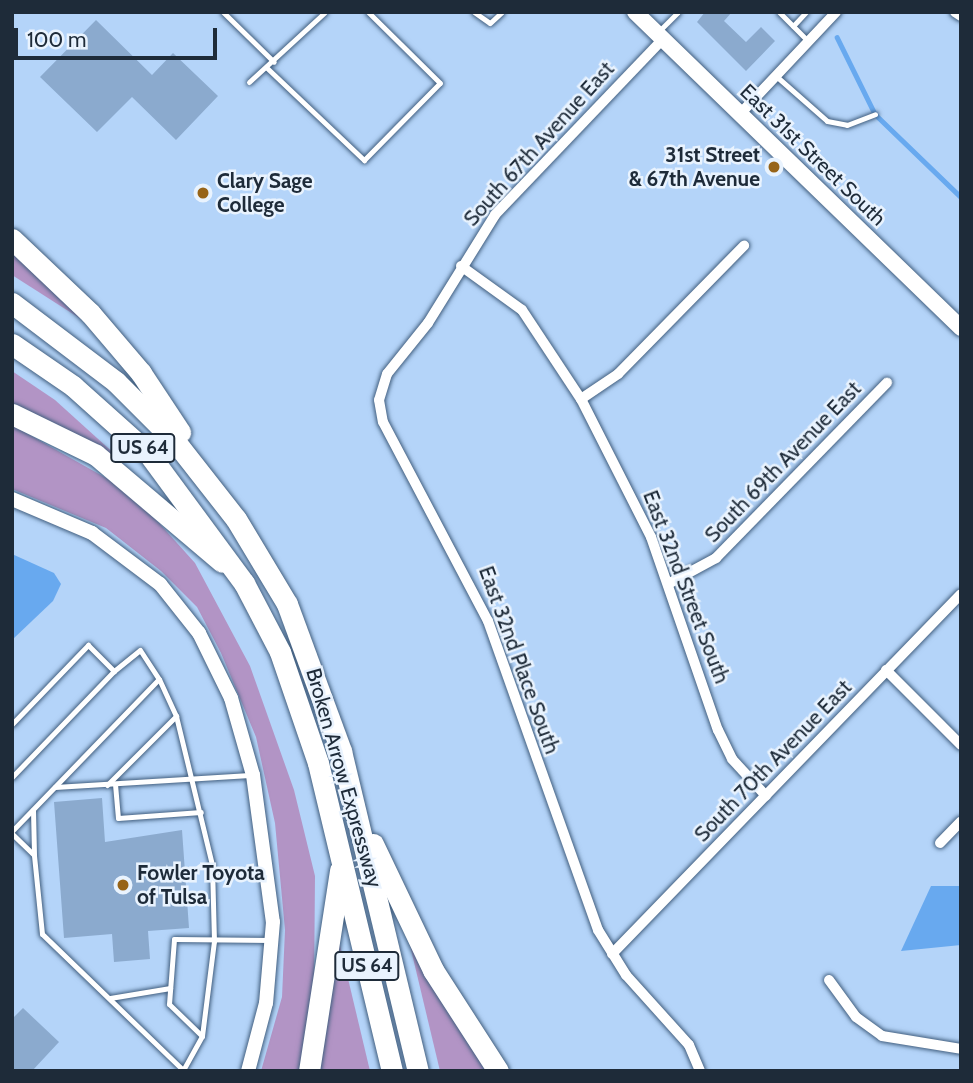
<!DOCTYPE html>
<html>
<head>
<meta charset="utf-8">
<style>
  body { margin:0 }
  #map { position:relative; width:973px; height:1083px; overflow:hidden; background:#b4d4f9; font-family:Cabin,sans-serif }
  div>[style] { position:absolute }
  .green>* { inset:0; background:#b294c5 }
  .water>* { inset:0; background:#68a9ef }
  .stream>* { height:4.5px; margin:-2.25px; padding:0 2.25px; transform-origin:2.25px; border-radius:2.25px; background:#68a9ef }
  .building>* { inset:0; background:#8baace }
  .roads { filter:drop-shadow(0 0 2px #425f7f) drop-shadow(0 0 2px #425f7f) }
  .service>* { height:5px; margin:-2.5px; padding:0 2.5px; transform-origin:2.5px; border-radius:2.5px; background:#fff }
  .minor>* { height:10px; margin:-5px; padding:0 5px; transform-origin:5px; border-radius:5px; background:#fff }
  .tertiary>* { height:14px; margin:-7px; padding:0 7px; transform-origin:7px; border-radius:7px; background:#fff }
  .secondary>* { height:16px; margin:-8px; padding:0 8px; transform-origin:8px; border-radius:8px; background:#fff }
  .motorway>* { height:21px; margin:-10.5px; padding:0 10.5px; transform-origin:10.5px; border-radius:10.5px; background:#fff }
  .dots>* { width:19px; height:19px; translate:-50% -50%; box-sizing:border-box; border:4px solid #e9f3fe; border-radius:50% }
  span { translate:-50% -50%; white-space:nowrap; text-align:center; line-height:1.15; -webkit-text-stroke:5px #e9f3fe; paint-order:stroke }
  .shield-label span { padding:2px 5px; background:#e9f3fe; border:2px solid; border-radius:5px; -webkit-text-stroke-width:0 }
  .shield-label { font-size:19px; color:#1e2b39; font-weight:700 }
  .street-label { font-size:21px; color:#1e2b39 }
  .poi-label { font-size:21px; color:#1e2b39; font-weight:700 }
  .right { translate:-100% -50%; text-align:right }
  .left { translate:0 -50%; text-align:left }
  .frame { position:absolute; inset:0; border:14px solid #1e2b39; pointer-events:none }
  .scale { position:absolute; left:14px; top:28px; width:203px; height:32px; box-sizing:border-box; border:4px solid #1e2b39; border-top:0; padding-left:9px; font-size:21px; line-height:24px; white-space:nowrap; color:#1e2b39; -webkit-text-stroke:5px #e9f3fe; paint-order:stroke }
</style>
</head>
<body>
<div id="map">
  <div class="green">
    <div style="clip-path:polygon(12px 246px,84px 321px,12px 275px)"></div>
    <div style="clip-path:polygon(12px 371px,55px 400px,118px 457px,114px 461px,12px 407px)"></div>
    <div style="clip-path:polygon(12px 425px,122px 487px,159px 523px,195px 563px,250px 666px,294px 790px,315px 876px,314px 992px,299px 1071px,261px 1071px,282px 997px,285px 930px,275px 823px,256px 737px,221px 653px,197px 607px,161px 571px,106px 528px,12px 489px)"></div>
    <div style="clip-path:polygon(408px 937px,490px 1071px,440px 1071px)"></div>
    <div style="clip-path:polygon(336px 943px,340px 945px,370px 1071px,318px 1071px)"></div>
  </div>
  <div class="water">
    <div style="clip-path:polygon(12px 554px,54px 573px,61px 584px,53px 601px,12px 640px)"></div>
    <div style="clip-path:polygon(931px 886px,961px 886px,961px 945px,901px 951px)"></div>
  </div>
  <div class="stream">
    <div style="left:837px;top:37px;width:86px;rotate:63.7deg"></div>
    <div style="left:875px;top:114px;width:120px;rotate:44deg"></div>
  </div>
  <div class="building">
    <div style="clip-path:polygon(705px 12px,732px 12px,724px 21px,746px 42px,761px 27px,775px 41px,746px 71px,697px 22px)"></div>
    <div style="clip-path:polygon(96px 20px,152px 75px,173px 53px,218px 96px,176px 140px,132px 97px,97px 132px,40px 77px)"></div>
    <div style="clip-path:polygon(102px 798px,105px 842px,182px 830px,189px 928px,148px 931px,150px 959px,114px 962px,112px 934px,64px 938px,54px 802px)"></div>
    <div style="clip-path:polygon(23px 1008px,59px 1042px,32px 1071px,12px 1071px,12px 1019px)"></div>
  </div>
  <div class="roads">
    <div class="service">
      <div style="left:223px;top:12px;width:71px;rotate:44.4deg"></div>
      <div style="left:474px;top:12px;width:19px;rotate:35deg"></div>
      <div style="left:490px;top:23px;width:16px;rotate:-43deg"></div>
      <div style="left:779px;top:12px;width:42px;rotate:45deg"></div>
      <div style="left:793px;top:26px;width:19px;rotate:-47deg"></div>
      <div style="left:658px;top:32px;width:28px;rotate:-45deg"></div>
      <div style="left:267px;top:68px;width:134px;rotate:43.5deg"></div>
      <div style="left:364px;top:160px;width:108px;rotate:-45.4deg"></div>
      <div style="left:440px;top:83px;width:101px;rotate:-135.4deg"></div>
      <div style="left:776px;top:76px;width:68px;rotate:41.4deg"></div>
      <div style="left:827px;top:121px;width:20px;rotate:11deg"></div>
      <div style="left:847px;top:125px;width:30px;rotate:-21deg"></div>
      <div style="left:249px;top:82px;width:103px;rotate:-42.6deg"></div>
      <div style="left:12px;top:724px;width:110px;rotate:-46.1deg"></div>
      <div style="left:88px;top:645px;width:37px;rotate:45deg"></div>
      <div style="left:114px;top:671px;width:33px;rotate:-39deg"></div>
      <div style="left:140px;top:650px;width:35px;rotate:57deg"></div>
      <div style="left:159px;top:679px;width:41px;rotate:65.3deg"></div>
      <div style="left:176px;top:716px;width:153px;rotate:76.4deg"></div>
      <div style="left:212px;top:865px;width:76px;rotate:88.5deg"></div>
      <div style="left:214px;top:941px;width:96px;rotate:97.2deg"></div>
      <div style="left:202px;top:1036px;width:39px;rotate:119deg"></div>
      <div style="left:183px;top:1070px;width:196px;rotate:-136deg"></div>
      <div style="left:42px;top:934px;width:79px;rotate:-95.8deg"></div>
      <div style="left:34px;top:855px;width:30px;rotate:-136deg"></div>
      <div style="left:12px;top:777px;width:147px;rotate:-46.1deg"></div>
      <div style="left:115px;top:784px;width:34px;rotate:85deg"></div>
      <div style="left:118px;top:818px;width:83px;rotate:-4.1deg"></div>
      <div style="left:107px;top:785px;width:98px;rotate:-45deg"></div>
      <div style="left:55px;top:787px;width:195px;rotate:-3.5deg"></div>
      <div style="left:33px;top:810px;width:45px;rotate:88.7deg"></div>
      <div style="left:12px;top:831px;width:211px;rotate:-46deg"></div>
      <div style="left:110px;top:998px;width:61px;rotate:-9.5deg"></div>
      <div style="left:202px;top:1036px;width:46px;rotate:-135.9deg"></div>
      <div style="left:169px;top:1004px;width:65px;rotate:-85.6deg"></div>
      <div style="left:174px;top:939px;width:97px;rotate:0.6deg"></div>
    </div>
    <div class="minor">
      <div style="left:955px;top:12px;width:7px;rotate:34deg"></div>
      <div style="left:663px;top:39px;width:243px;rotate:133.7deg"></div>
      <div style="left:495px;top:215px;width:127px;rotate:121.8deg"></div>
      <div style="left:428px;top:323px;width:65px;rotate:128.8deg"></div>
      <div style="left:387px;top:374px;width:27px;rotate:107deg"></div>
      <div style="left:379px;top:400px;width:22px;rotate:80deg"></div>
      <div style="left:383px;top:422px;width:225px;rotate:62.2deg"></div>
      <div style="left:488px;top:621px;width:328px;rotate:70.4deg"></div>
      <div style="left:598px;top:930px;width:53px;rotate:58.1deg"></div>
      <div style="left:626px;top:975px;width:94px;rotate:48deg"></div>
      <div style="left:689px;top:1045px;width:28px;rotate:67deg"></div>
      <div style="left:740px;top:114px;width:140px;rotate:-46.7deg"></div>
      <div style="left:461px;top:266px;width:75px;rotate:35.8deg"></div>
      <div style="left:522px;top:310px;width:107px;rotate:56.5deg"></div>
      <div style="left:581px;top:399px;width:155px;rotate:63.1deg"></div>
      <div style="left:651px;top:537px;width:204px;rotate:70.9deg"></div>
      <div style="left:718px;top:730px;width:32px;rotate:64deg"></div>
      <div style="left:732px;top:759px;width:50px;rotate:47.4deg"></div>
      <div style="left:581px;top:399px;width:45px;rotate:-34deg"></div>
      <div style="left:618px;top:374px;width:180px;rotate:-45.5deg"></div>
      <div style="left:668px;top:584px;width:55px;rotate:-28.4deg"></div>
      <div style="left:716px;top:558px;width:245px;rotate:-45.7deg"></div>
      <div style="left:886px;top:670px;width:106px;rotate:45deg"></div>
      <div style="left:940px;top:843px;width:30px;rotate:-46deg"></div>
      <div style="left:612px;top:954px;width:501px;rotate:-45.89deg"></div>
      <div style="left:829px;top:980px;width:46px;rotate:53.9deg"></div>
      <div style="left:856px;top:1017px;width:32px;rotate:36deg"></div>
      <div style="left:882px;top:1036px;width:80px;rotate:9.3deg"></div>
    </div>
    <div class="tertiary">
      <div style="left:12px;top:499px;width:87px;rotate:23deg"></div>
      <div style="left:92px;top:533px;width:85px;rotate:36.9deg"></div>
      <div style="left:160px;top:584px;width:63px;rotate:51.5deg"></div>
      <div style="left:199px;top:633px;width:72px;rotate:63.8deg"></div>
      <div style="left:231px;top:698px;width:80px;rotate:74.1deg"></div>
      <div style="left:253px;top:775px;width:148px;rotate:82.3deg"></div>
      <div style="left:273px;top:922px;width:81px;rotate:94.9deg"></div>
      <div style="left:266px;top:1003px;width:70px;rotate:104.8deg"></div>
    </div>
    <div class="secondary">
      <div style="left:635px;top:12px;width:454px;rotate:44.1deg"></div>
    </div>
    <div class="motorway">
      <div style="left:12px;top:239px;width:108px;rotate:43.5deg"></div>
      <div style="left:90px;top:313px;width:79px;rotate:49.6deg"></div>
      <div style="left:141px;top:373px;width:71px;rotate:56.5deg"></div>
      <div style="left:12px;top:303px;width:131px;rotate:37.2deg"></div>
      <div style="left:116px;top:382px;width:82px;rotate:45deg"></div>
      <div style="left:174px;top:440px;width:100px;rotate:51.9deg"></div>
      <div style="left:236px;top:519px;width:99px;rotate:59deg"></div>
      <div style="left:287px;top:604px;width:157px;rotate:69.8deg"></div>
      <div style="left:341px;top:751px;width:329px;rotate:76.5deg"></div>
      <div style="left:12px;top:344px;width:74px;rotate:34.5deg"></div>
      <div style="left:73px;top:386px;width:101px;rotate:41.8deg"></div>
      <div style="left:148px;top:453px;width:162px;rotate:53.6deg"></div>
      <div style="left:244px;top:583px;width:78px;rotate:62.4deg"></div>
      <div style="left:280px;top:652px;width:117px;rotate:71.1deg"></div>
      <div style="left:318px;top:763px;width:317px;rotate:76.5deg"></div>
      <div style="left:12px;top:414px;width:93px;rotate:26deg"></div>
      <div style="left:96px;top:455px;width:165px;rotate:40.3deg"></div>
      <div style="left:373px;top:844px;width:140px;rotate:64.5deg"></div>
      <div style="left:433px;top:970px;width:120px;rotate:57.2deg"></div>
      <div style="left:309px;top:1071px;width:203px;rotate:-81.2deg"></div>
    </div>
  </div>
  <div class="dots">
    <div style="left:774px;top:167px;background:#976418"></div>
    <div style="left:203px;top:193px;background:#976418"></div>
    <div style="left:123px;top:885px;background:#976418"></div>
  </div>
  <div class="shield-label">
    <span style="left:143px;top:448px">US 64</span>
    <span style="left:367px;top:966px">US 64</span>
  </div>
  <div class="street-label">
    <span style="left:539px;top:144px;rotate:-48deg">South 67th Avenue East</span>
    <span style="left:813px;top:155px;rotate:44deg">East 31st Street South</span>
    <span style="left:783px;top:462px;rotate:-46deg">South 69th Avenue East</span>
    <span style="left:686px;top:587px;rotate:69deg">East 32nd Street South</span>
    <span style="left:519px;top:660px;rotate:70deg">East 32nd Place South</span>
    <span style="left:773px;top:761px;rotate:-46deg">South 70th Avenue East</span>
    <span style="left:344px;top:778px;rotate:74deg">Broken Arrow Expressway</span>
  </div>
  <div class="poi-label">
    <span class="right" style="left:760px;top:167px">31st Street<br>&amp; 67th Avenue</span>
    <span class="left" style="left:217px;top:193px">Clary Sage<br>College</span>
    <span class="left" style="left:137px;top:885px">Fowler Toyota<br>of Tulsa</span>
  </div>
  <div class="frame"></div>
  <div class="scale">100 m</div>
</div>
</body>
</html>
